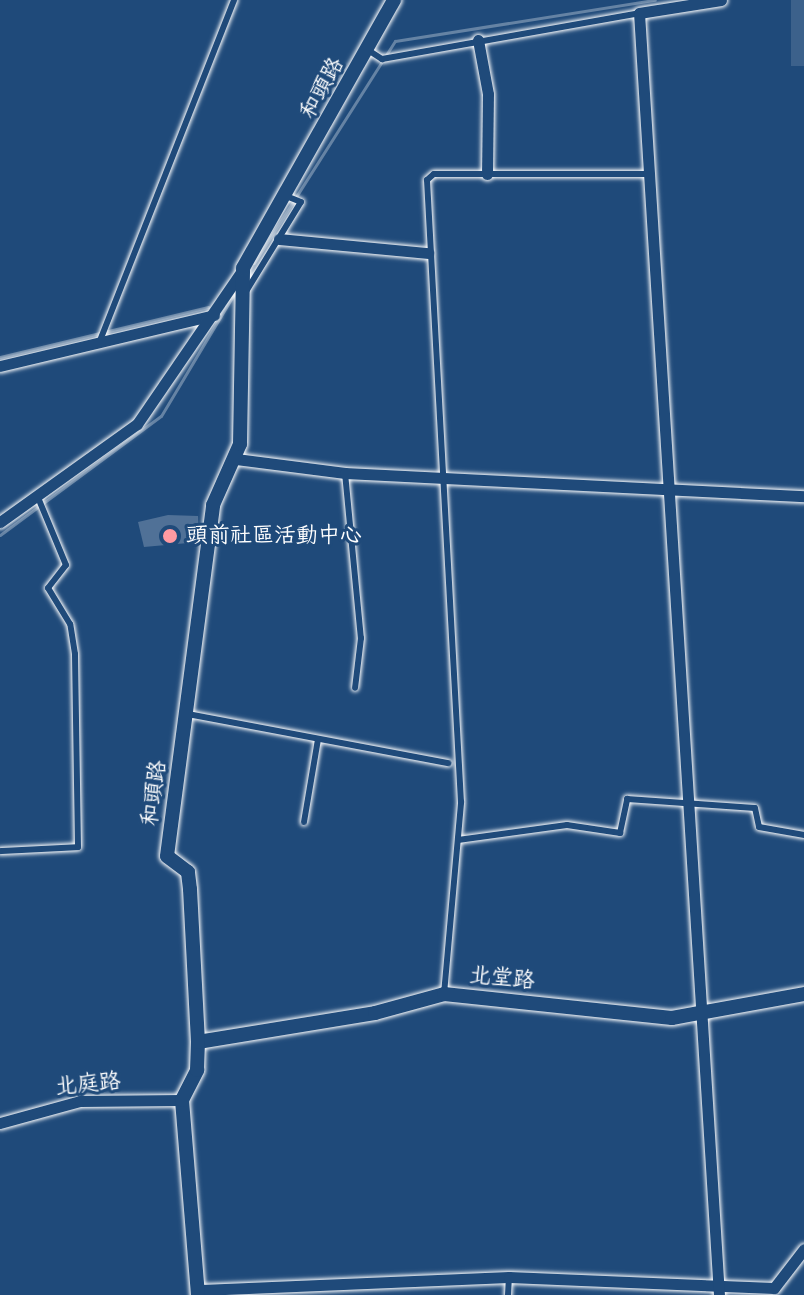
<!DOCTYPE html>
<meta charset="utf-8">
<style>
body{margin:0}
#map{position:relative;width:804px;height:1295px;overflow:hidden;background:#1f4a7a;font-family:"Balsamiq Sans","LXGW WenKai TC",sans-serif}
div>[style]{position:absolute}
.green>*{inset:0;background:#3c618b;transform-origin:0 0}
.stream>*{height:3px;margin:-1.5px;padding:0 1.5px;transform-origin:1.5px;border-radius:1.5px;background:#6583a4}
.building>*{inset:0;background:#507197}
.roads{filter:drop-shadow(0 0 2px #fff) drop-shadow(0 0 2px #fff)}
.service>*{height:6px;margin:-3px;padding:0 3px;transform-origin:3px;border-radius:3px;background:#1f4a7a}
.minor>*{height:11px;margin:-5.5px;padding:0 5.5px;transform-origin:5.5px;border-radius:5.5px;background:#1f4a7a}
.tertiary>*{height:14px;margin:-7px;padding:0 7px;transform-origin:7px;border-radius:7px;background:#1f4a7a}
.dots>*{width:22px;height:22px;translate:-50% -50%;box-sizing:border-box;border:4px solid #1f4a7a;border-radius:50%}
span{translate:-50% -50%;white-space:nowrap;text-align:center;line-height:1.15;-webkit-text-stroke:6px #1f4a7a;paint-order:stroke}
.street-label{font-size:22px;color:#fff}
.poi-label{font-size:22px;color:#fff}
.left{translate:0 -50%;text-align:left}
</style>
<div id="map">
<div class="green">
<div style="left:791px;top:0;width:13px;height:66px"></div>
</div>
<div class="stream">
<div style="left:254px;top:263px;width:263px;rotate:-57.6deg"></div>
<div style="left:395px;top:41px;width:263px;rotate:-9deg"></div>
<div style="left:0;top:357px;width:214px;rotate:-13.5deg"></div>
<div style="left:0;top:535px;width:200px;rotate:-36.5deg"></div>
<div style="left:161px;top:416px;width:148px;rotate:-59.1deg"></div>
</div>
<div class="building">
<div style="clip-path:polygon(168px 515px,198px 516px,199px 542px,144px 547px,138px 522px)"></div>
</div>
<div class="roads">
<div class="service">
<div style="left:368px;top:50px;width:17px;rotate:33deg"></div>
<div style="left:382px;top:59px;width:261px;rotate:-10.1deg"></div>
<div style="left:247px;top:290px;width:103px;rotate:-58.5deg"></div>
<div style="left:301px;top:202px;width:16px;rotate:-158deg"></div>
<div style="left:99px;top:343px;width:369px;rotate:-68.5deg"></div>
<div style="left:345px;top:473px;width:166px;rotate:84.5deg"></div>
<div style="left:361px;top:638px;width:50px;rotate:96.8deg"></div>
<div style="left:188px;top:714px;width:265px;rotate:10.7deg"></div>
<div style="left:304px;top:822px;width:84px;rotate:-80.4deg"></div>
<div style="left:458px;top:840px;width:110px;rotate:-7.8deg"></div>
<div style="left:567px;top:825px;width:54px;rotate:8.6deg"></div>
<div style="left:620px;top:833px;width:35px;rotate:-78deg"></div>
<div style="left:627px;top:799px;width:128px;rotate:4deg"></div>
<div style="left:755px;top:808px;width:19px;rotate:78deg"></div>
<div style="left:759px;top:827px;width:46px;rotate:10.1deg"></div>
<div style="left:0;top:851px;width:78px;rotate:-2.9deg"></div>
<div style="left:78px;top:847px;width:193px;rotate:-90.9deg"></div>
<div style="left:75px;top:654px;width:30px;rotate:-99deg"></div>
<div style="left:70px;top:624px;width:42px;rotate:-121.4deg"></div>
<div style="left:48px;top:588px;width:29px;rotate:-52deg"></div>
<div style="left:66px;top:565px;width:76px;rotate:-112.5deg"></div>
<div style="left:444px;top:994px;width:193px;rotate:-84.9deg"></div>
<div style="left:461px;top:802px;width:623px;rotate:-93.13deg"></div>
<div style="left:427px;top:180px;width:9px;rotate:-41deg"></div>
<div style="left:434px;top:174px;width:214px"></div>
<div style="left:508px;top:1295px;width:18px;rotate:-87deg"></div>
</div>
<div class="minor">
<div style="left:478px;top:40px;width:55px;rotate:79.5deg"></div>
<div style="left:488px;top:94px;width:80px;rotate:90.7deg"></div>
<div style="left:279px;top:239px;width:150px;rotate:5.4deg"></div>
<div style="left:0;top:366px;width:220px;rotate:-13.4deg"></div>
<div style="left:236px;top:459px;width:110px;rotate:7.3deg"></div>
<div style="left:345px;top:473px;width:460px;rotate:2.9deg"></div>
<div style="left:0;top:522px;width:168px;rotate:-35.6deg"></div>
<div style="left:137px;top:424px;width:188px;rotate:-55.6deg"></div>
<div style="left:0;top:1123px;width:83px;rotate:-15.4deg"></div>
<div style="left:80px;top:1101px;width:102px;rotate:-0.6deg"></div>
<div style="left:201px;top:1290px;width:308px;rotate:-2.4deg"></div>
<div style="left:509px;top:1277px;width:265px;rotate:2.4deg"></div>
<div style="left:774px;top:1288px;width:49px;rotate:-52.4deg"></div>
<div style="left:719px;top:1295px;width:1284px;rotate:-93.57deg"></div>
<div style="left:639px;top:13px;width:83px;rotate:-9deg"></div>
</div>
<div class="tertiary">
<div style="left:198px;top:1042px;width:179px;rotate:-9.3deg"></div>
<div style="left:375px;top:1013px;width:72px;rotate:-15.4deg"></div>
<div style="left:444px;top:994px;width:229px;rotate:6deg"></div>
<div style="left:672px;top:1018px;width:134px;rotate:-10.3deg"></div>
<div style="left:198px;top:1295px;width:196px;rotate:-94.7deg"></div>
<div style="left:182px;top:1100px;width:34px;rotate:-63deg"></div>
<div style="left:197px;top:1070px;width:28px;rotate:-88deg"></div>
<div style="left:198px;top:1042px;width:153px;rotate:-93deg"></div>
<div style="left:190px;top:889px;width:17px;rotate:-97deg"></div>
<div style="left:188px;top:872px;width:26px;rotate:-143deg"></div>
<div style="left:167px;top:856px;width:354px;rotate:-82.5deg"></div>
<div style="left:213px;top:505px;width:67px;rotate:-66.1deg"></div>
<div style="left:240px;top:444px;width:176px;rotate:-89deg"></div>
<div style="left:243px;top:268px;width:308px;rotate:-60.6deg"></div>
</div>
</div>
<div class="dots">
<div style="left:170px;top:536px;background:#ff9aa2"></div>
</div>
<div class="street-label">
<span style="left:322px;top:88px;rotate:-61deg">和頭路</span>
<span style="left:154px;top:793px;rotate:-82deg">和頭路</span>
<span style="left:502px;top:978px;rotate:6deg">北堂路</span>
<span style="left:88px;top:1084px;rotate:-5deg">北庭路</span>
</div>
<div class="poi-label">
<span class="left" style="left:186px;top:536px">頭前社區活動中心</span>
</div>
</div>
